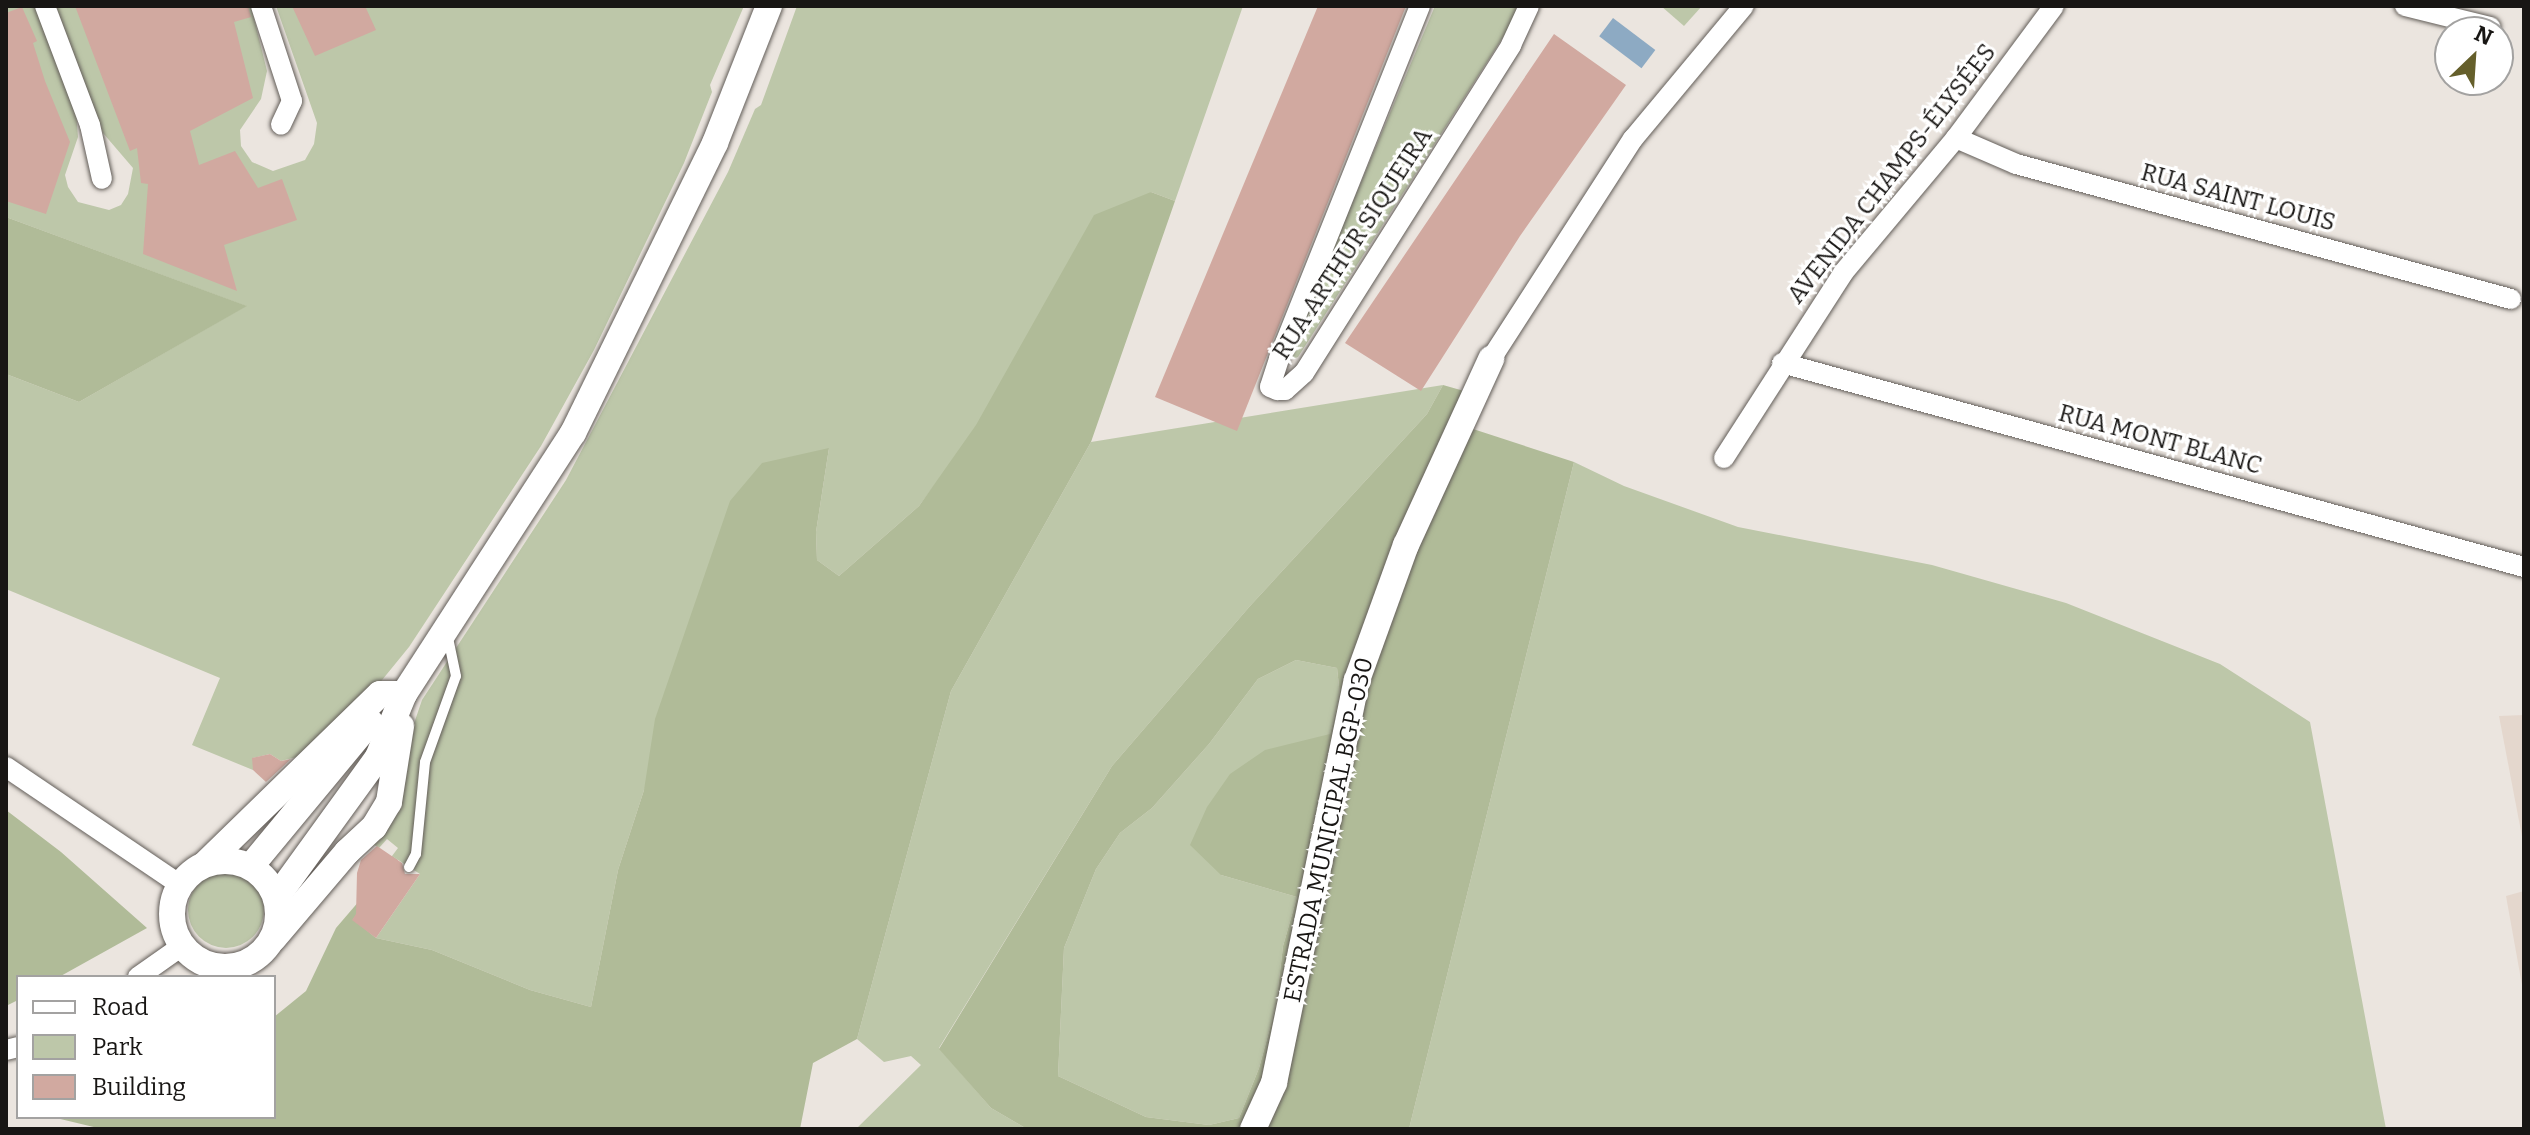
<!DOCTYPE html>
<meta charset="utf-8">
<style>
body{margin:0}
#map{position:relative;width:2530px;height:1135px;overflow:hidden;background:#ebe5df;font-family:Bitter,serif}
div>[style]{position:absolute}
.built>*{inset:0;background:#e4d7cd}
.green>*{inset:0;background:#bdc7a9}
.round{border-radius:50%}
.forest>*{inset:0;background:#b0bb98}
.water>*{inset:0;background:#8daac3;transform-origin:0 0}
.building>*{inset:0;background:#d1a9a0}
.roads{filter:drop-shadow(0 0 2px #625d58) drop-shadow(0 0 2px #625d58)}
.service>*{height:10px;margin:-5px;padding:0 5px;transform-origin:5px;border-radius:5px;background:#fff}
.minor>*{height:20px;margin:-10px;padding:0 10px;transform-origin:10px;border-radius:10px;background:#fff}
.tertiary>*{height:26px;margin:-13px;padding:0 13px;transform-origin:13px;border-radius:13px;background:#fff}
.tertiary>.ring{margin:-13px;padding:0;box-sizing:content-box;background:none;border:26px solid #fff;border-radius:50%}
span{translate:-50% -50%;white-space:nowrap;text-align:center;line-height:1.15;-webkit-text-stroke:6px #fff;paint-order:stroke}
.street-label{font-size:24px;color:#181614}
.frame{position:absolute;inset:0;border:8px solid #181614;pointer-events:none}
.legend{position:absolute;left:16px;top:975px;width:260px;height:144px;box-sizing:border-box;background:#fff;border:2px solid #a3a2a1;margin:0;padding:10px 14px;list-style:none;font-size:24px;color:#181614}
.legend li{display:flex;align-items:center;gap:16px;height:40px}
.legend b{width:40px;border:2px solid #a3a2a1}
.north{position:absolute;left:2434px;top:16px;width:80px;height:80px;box-sizing:border-box;background:#fff;border:2px solid #a3a2a1;border-radius:50%;rotate:25deg;font-size:22px;font-weight:700;line-height:32px;text-align:center;color:#181614}
.north::after{content:'';display:block;margin:auto;width:28px;height:36px;background:#655f2b;clip-path:polygon(50% 0,100% 100%,50% 72%,0 100%)}
</style>
<div id="map">
<div class="built">
<div style="clip-path:polygon(2524px 715px,2524px 847px,2499px 716px)"></div>
<div style="clip-path:polygon(2524px 891px,2524px 985px,2522px 985px,2506px 896px)"></div>
</div>
<div class="green">
<div style="clip-path:polygon(6px 6px,35px 6px,76px 112px,78px 137px,65px 175px,68px 187px,78px 202px,109px 210px,121px 205px,128px 194px,133px 168px,103px 133px,56px 6px,251px 6px,267px 71px,261px 99px,240px 130px,241px 146px,252px 162px,273px 171px,305px 160px,314px 144px,317px 123px,276px 6px,744px 6px,710px 85px,712px 92px,684px 163px,594px 350px,541px 446px,409px 647px,378px 685px,297px 757px,281px 761px,270px 754px,253px 758px,253px 770px,192px 745px,220px 678px,6px 589px,6px 374px,79px 402px,246px 306px,6px 217px)"></div>
<div style="clip-path:polygon(797px 6px,1243px 6px,1175px 201px,1151px 192px,919px 506px,839px 576px,817px 560px,816px 532px,829px 448px,644px 790px,618px 870px,591px 1007px,530px 990px,432px 950px,376px 938px,420px 874px,392px 856px,398px 848px,387px 839px,379px 848px,373px 844px,422px 700px,566px 480px,728px 172px,755px 109px,761px 105px)"></div>
<div style="clip-path:polygon(1435px 6px,1516px 6px,1516px 17px,1298px 357px,1293px 359px,1290px 351px)"></div>
<div style="clip-path:polygon(1661px 6px,1702px 6px,1684px 26px)"></div>
<div style="clip-path:polygon(1443px 385px,1427px 414px,1250px 606px,1112px 766px,939px 1048px,991px 1108px,1027px 1129px,856px 1129px,921px 1065px,911px 1056px,884px 1062px,857px 1039px,951px 691px,1091px 442px)"></div>
<div style="clip-path:polygon(1574px 462px,1624px 486px,1738px 527px,1932px 565px,2066px 603px,2220px 664px,2310px 722px,2386px 1129px,1409px 1129px)"></div>
<div style="clip-path:polygon(1296px 660px,1337px 668px,1340px 696px,1330px 734px,1221px 875px,1297px 897px,1283px 946px,1276px 1006px,1259px 1068px,1239px 1118px,1209px 1125px,1146px 1117px,1058px 1076px,1064px 948px,1096px 869px,1120px 833px,1152px 808px,1209px 744px,1258px 679px)"></div>
<div class="round" style="left:188px;top:872px;width:76px;height:76px"></div>
</div>
<div class="forest">
<div style="clip-path:polygon(1151px 192px,1175px 201px,1091px 442px,951px 691px,857px 1039px,813px 1063px,800px 1129px,102px 1129px,52px 1117px,274px 1117px,274px 1017px,306px 991px,336px 928px,378px 879px,392px 856px,398px 860px,368px 909px,353px 919px,376px 938px,432px 950px,530px 990px,591px 1007px,618px 870px,644px 790px,655px 719px,730px 501px,762px 463px,829px 448px,816px 532px,817px 560px,839px 576px,919px 506px,976px 425px,1094px 215px)"></div>
<div style="clip-path:polygon(6px 217px,247px 306px,79px 402px,6px 374px)"></div>
<div style="clip-path:polygon(evenodd,1443px 385px,1485px 397px,1470px 428px,1574px 462px,1409px 1129px,1027px 1129px,991px 1108px,939px 1049px,1112px 766px,1250px 606px,1427px 414px,1443px 385px,1296px 660px,1337px 668px,1340px 696px,1330px 734px,1265px 750px,1230px 774px,1207px 807px,1190px 845px,1221px 875px,1297px 897px,1283px 946px,1276px 1006px,1259px 1068px,1239px 1118px,1209px 1125px,1146px 1117px,1058px 1076px,1064px 948px,1096px 869px,1120px 833px,1152px 808px,1209px 744px,1258px 679px,1296px 660px)"></div>
<div style="clip-path:polygon(6px 810px,61px 852px,147px 928px,59px 977px,18px 977px,18px 1000px,6px 1006px)"></div>
</div>
<div class="water">
<div style="left:1613px;top:18px;width:53px;height:23px;rotate:37deg"></div>
</div>
<div class="building">
<div style="clip-path:polygon(75px 6px,248px 6px,251px 17px,234px 22px,253px 98px,190px 131px,199px 165px,235px 151px,258px 188px,282px 179px,297px 220px,224px 245px,237px 291px,143px 254px,148px 184px,141px 183px,137px 148px,130px 151px)"></div>
<div style="clip-path:polygon(292px 6px,365px 6px,376px 30px,315px 56px)"></div>
<div style="clip-path:polygon(1318px 6px,1406px 6px,1237px 431px,1155px 397px)"></div>
<div style="clip-path:polygon(22px 7px,37px 41px,33px 43px,45px 81px,70px 142px,46px 214px,6px 201px,6px 13px)"></div>
<div style="clip-path:polygon(1554px 34px,1626px 85px,1520px 236px,1421px 391px,1345px 343px)"></div>
<div style="clip-path:polygon(270px 754px,281px 761px,291px 759px,266px 782px,253px 770px,252px 758px)"></div>
<div style="clip-path:polygon(377px 846px,402px 863px,405px 874px,420px 874px,376px 938px,352px 920px,356px 914px,357px 873px,361px 860px)"></div>
</div>
<div class="roads">
<div class="service">
<div style="left:409px;top:867px;width:15px;rotate:-62deg"></div>
<div style="left:416px;top:854px;width:92px;rotate:-84.4deg"></div>
<div style="left:425px;top:762px;width:91px;rotate:-70.2deg"></div>
<div style="left:456px;top:676px;width:44px;rotate:-101.8deg"></div>
</div>
<div class="minor">
<div style="left:45px;top:6px;width:127px;rotate:69.3deg"></div>
<div style="left:90px;top:125px;width:55px;rotate:77.5deg"></div>
<div style="left:261px;top:6px;width:100px;rotate:71.9deg"></div>
<div style="left:292px;top:101px;width:26px;rotate:115deg"></div>
<div style="left:1420px;top:6px;width:380px;rotate:111.8deg"></div>
<div style="left:1279px;top:359px;width:29px;rotate:108deg"></div>
<div style="left:1270px;top:387px;width:8px;rotate:23deg"></div>
<div style="left:1277px;top:390px;width:8px"></div>
<div style="left:1285px;top:390px;width:25px;rotate:-42deg"></div>
<div style="left:1304px;top:373px;width:388px;rotate:-57.7deg"></div>
<div style="left:1511px;top:45px;width:43px;rotate:-65.2deg"></div>
<div style="left:2405px;top:6px;width:88px;rotate:13.9deg"></div>
<div style="left:1956px;top:138px;width:65px;rotate:23.4deg"></div>
<div style="left:2016px;top:164px;width:513px;rotate:15.26deg"></div>
<div style="left:1491px;top:359px;width:262px;rotate:-57.2deg"></div>
<div style="left:1633px;top:139px;width:173px;rotate:-50.2deg"></div>
<div style="left:1782px;top:363px;width:770px;rotate:15.37deg"></div>
<div style="left:1724px;top:458px;width:220px;rotate:-57.2deg"></div>
<div style="left:1843px;top:273px;width:176px;rotate:-50.1deg"></div>
<div style="left:1956px;top:138px;width:164px;rotate:-53.4deg"></div>
<div style="left:6px;top:767px;width:210px;rotate:34.1deg"></div>
<div style="left:138px;top:977px;width:54px;rotate:-35.2deg"></div>
<div style="left:6px;top:1050px;width:12px;rotate:-14deg"></div>
</div>
<div class="tertiary">
<div class="ring" style="left:172px;top:861px;width:80px;height:80px"></div>
<div style="left:205px;top:864px;width:244px;rotate:-44.2deg"></div>
<div style="left:380px;top:694px;width:24px"></div>
<div style="left:251px;top:866px;width:187px;rotate:-50.4deg"></div>
<div style="left:276px;top:898px;width:174px;rotate:-54.1deg"></div>
<div style="left:378px;top:757px;width:68px;rotate:-67.6deg"></div>
<div style="left:404px;top:694px;width:311px;rotate:-57.1deg"></div>
<div style="left:573px;top:433px;width:323px;rotate:-63.9deg"></div>
<div style="left:715px;top:143px;width:147px;rotate:-68.5deg"></div>
<div style="left:273px;top:939px;width:114px;rotate:-49.6deg"></div>
<div style="left:347px;top:852px;width:37px;rotate:-43deg"></div>
<div style="left:374px;top:827px;width:29px;rotate:-59deg"></div>
<div style="left:389px;top:802px;width:77px;rotate:-81deg"></div>
<div style="left:1253px;top:1129px;width:51px;rotate:-65.5deg"></div>
<div style="left:1274px;top:1083px;width:411px;rotate:-78.4deg"></div>
<div style="left:1357px;top:680px;width:144px;rotate:-70.1deg"></div>
<div style="left:1406px;top:545px;width:205px;rotate:-65.4deg"></div>
</div>
</div>
<div class="street-label">
<span style="left:1892px;top:174px;rotate:-52deg">AVENIDA CHAMPS-ÉLYSÉES</span>
<span style="left:2238px;top:198px;rotate:15deg">RUA SAINT LOUIS</span>
<span style="left:1353px;top:244px;rotate:-57deg">RUA ARTHUR SIQUEIRA</span>
<span style="left:2160px;top:440px;rotate:15deg">RUA MONT BLANC</span>
<span style="left:1329px;top:830px;rotate:-78deg">ESTRADA MUNICIPAL BGP-030</span>
</div>
<div class="frame"></div>
<ul class="legend">
<li><b style="height:10px;background:#fff"></b>Road</li>
<li><b style="height:22px;background:#bdc7a9"></b>Park</li>
<li><b style="height:22px;background:#d1a9a0"></b>Building</li>
</ul>
<div class="north">N</div>
</div>
